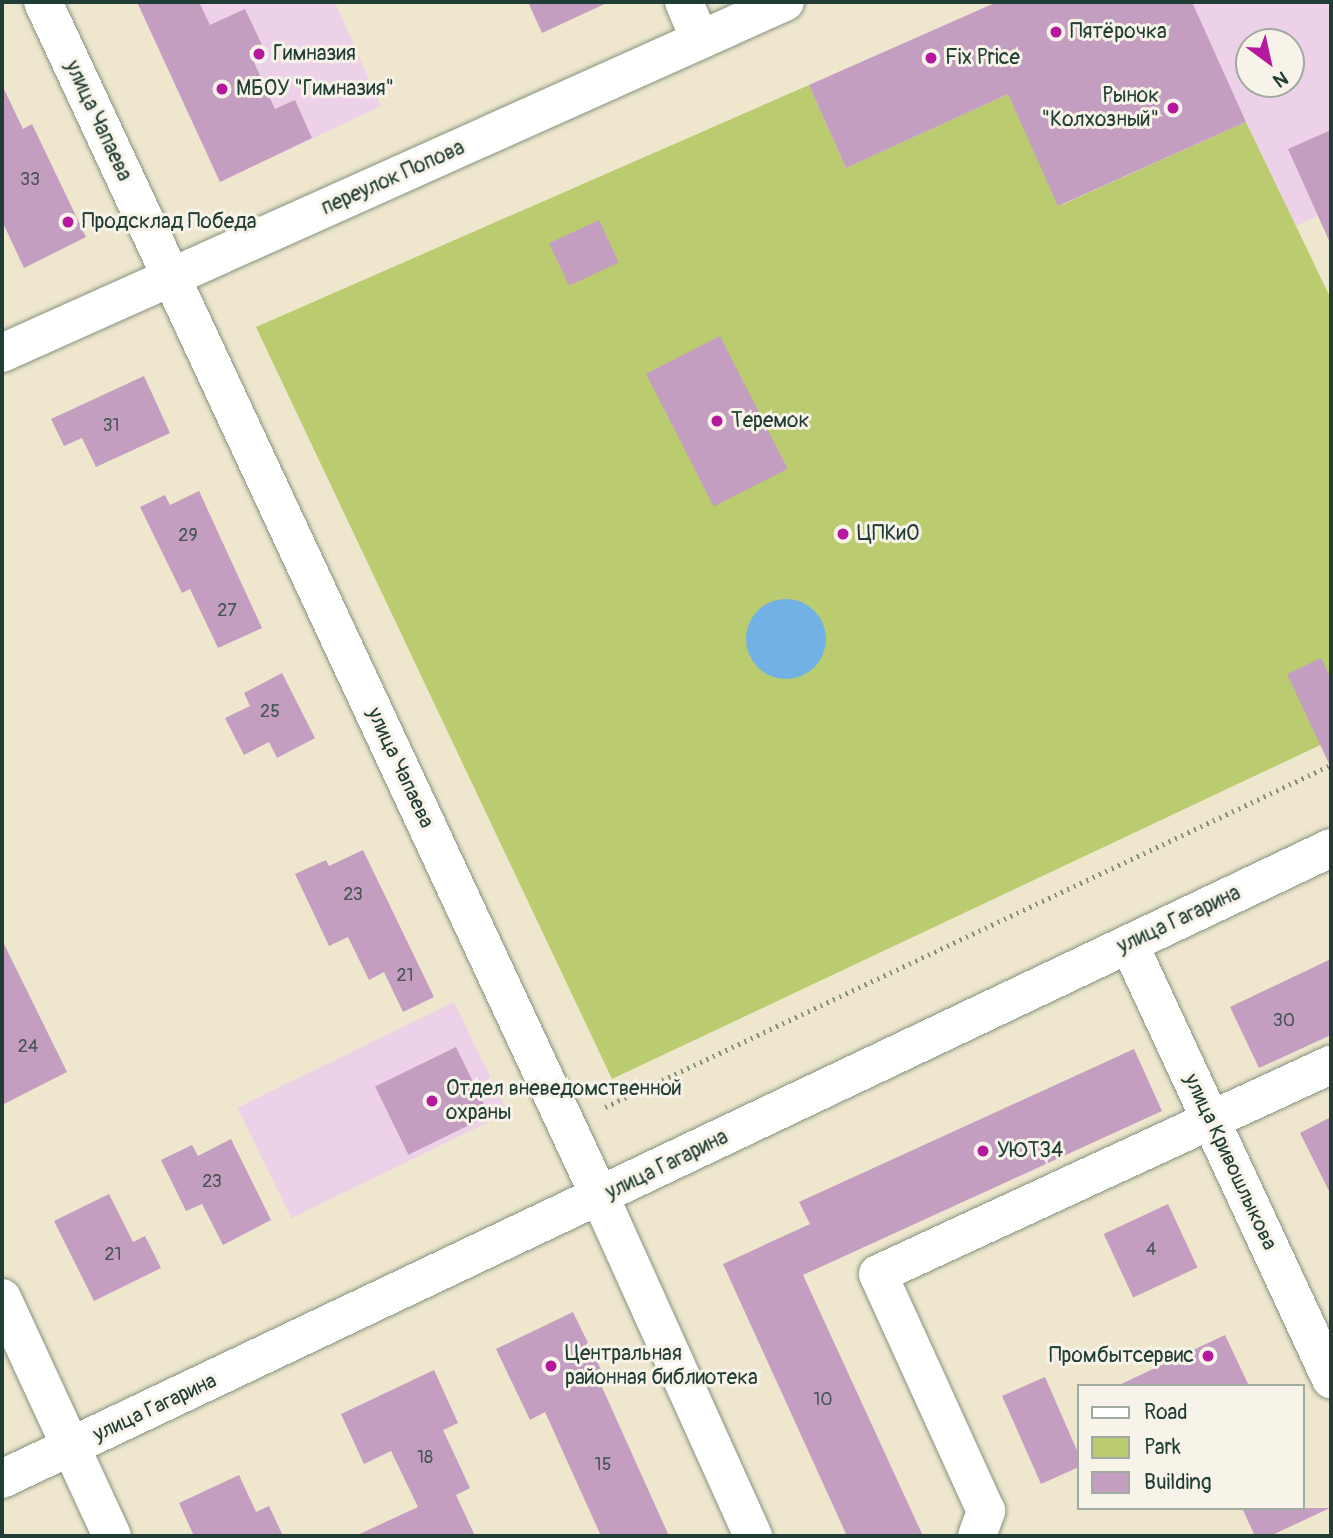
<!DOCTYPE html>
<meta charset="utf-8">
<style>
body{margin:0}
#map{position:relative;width:1333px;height:1538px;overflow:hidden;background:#eee7cd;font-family:Pangolin,sans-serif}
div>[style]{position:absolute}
.built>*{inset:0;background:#edd1e9;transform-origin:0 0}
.green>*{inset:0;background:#bacc6f}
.water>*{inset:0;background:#72b1e5}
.round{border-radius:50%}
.building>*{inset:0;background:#c49ec0;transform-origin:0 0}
.path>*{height:4.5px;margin-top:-2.25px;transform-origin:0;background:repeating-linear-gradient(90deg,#869280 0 2px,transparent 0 7px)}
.roads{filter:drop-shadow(0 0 2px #869280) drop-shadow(0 0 2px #869280)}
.minor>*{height:38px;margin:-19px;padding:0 19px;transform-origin:19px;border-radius:19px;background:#fff}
.major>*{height:38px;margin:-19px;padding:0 19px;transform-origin:19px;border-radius:19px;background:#fff}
.dots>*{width:19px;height:19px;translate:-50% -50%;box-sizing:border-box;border:4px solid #f7f3e8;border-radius:50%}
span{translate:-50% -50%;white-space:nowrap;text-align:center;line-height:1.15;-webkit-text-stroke:6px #f7f3e8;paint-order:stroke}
.number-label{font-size:18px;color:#485557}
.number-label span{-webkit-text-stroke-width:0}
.poi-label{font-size:21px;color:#1f3d34}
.left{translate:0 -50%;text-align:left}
.right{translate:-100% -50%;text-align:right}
.street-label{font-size:21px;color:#1f3d34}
.frame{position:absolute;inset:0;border:4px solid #1f3d34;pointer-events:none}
.legend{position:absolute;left:1077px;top:1384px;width:228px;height:126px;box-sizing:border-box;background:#f7f3e8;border:2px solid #a1aaa0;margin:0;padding:9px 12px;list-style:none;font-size:21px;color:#1f3d34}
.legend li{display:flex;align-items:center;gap:14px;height:35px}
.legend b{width:35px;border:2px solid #a1aaa0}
.north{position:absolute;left:1235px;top:28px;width:70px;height:70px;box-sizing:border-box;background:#f7f3e8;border:2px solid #a1aaa0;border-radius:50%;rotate:147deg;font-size:19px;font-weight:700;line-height:28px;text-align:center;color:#1f3d34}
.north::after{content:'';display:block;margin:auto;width:24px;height:32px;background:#b5179e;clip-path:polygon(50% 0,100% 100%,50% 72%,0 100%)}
</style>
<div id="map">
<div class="built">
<div style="clip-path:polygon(137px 2px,335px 2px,381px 106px,220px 182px)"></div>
<div style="clip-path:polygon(evenodd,997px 2px,1331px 2px,1331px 210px,1296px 226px,1246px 122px,1058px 206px,846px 168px,809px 85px,997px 2px,1249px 42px,1291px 42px,1291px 84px,1249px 84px,1249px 42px)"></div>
<div style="left:454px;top:1002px;width:123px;height:241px;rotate:64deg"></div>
</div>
<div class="green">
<div style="clip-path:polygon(809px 85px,846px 168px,1008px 94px,1059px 206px,1246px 122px,1331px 299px,1331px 740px,612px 1079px,256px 327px)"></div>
</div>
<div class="water">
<div class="round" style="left:746px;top:599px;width:80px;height:80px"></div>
</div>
<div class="building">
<div style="clip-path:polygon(137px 2px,199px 2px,210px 25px,245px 9px,262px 45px,249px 51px,275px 109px,295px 100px,312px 138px,220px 182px)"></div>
<div style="clip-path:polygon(528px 2px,609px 2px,542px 33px)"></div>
<div style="clip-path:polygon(997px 2px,1192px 2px,1246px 122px,1058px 206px,1008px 94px,846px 168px,809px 85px)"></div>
<div style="clip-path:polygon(2px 85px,23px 129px,32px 124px,86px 237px,24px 268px,2px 221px)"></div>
<div style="clip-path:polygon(1331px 130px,1331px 245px,1288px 149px)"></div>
<div style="left:599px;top:220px;width:47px;height:55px;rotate:65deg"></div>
<div style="left:720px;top:336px;width:149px;height:83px;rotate:63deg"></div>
<div style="clip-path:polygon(144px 376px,170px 433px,96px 467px,82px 438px,64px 446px,51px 419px)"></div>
<div style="clip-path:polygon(199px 491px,262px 628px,218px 648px,190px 589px,182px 593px,140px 507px,165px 495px,170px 505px)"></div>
<div style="clip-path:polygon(1321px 658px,1331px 679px,1331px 768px,1287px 674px)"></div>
<div style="clip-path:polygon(282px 673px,315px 738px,277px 758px,269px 742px,244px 755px,225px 718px,250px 706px,244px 693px)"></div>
<div style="clip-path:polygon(363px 850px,434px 997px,403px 1012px,384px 972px,369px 980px,348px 937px,329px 946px,295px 874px,326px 860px,329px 866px)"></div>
<div style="clip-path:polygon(2px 940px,67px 1072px,2px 1105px)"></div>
<div style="clip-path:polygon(1331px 959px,1331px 1035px,1259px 1068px,1230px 1007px)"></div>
<div style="left:456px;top:1047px;width:76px;height:90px;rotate:64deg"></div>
<div style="clip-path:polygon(1134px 1049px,1162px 1111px,803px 1275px,923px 1536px,847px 1536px,723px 1264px,810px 1224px,799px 1202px)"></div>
<div style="clip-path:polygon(1331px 1117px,1331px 1195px,1300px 1133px)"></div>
<div style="clip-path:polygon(231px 1139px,271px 1220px,223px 1245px,202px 1204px,186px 1211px,161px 1160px,192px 1145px,198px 1156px)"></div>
<div style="clip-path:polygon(109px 1194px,133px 1242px,145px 1236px,161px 1268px,94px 1301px,54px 1221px)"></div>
<div style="left:1168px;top:1204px;width:70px;height:71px;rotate:65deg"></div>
<div style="clip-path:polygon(573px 1312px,607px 1382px,601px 1385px,669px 1536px,601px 1536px,545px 1412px,530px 1420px,496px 1349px)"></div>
<div style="clip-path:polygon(1225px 1335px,1249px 1386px,1117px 1386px)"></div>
<div style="clip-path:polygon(434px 1370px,458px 1423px,443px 1430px,470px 1488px,456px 1495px,475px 1536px,355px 1536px,418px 1507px,391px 1451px,364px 1464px,341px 1414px)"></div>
<div style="clip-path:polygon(1045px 1377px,1079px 1455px,1079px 1467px,1041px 1484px,1002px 1396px)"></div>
<div style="clip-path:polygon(239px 1475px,256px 1512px,269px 1506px,283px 1536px,194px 1536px,179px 1503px)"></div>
<div style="clip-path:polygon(1242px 1508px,1330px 1508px,1270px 1536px,1255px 1536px)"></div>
</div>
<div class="path">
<div style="left:605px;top:1107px;width:803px;rotate:-25.22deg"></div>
</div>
<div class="roads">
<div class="minor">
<div style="left:43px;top:2px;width:1318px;rotate:65.01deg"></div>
<div style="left:600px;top:1197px;width:372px;rotate:65.7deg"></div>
<div style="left:684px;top:2px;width:41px;rotate:67.2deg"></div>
<div style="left:1129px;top:944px;width:480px;rotate:65.1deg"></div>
<div style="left:2px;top:1298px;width:262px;rotate:65.2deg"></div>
<div style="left:2px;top:1479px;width:1471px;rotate:-25.4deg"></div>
<div style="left:977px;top:1536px;width:27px;rotate:-70deg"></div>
<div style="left:986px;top:1511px;width:260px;rotate:-114.5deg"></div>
<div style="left:878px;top:1274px;width:499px;rotate:-24.8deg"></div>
</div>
<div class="major">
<div style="left:2px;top:353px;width:858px;rotate:-24.15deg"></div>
</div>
</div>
<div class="dots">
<div style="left:1056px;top:32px;background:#b5179e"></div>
<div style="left:259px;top:54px;background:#b5179e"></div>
<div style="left:931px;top:58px;background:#b5179e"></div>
<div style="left:222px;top:89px;background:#b5179e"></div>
<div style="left:1173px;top:108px;background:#b5179e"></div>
<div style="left:68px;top:222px;background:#b5179e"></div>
<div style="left:717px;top:421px;background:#b5179e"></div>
<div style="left:843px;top:534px;background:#b5179e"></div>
<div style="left:432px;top:1101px;background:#b5179e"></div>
<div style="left:983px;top:1151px;background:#b5179e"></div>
<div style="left:1208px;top:1356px;background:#b5179e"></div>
<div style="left:551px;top:1366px;background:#b5179e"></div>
</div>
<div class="number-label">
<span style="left:30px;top:180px">33</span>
<span style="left:111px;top:426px">31</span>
<span style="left:188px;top:536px">29</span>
<span style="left:227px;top:611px">27</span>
<span style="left:270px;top:712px">25</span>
<span style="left:353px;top:895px">23</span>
<span style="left:405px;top:976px">21</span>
<span style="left:1284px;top:1021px">30</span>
<span style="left:28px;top:1047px">24</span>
<span style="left:212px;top:1182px">23</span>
<span style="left:1151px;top:1250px">4</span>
<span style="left:113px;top:1255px">21</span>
<span style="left:823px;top:1400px">10</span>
<span style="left:425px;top:1458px">18</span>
<span style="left:603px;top:1465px">15</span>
</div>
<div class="poi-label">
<span class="left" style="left:1070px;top:32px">Пятёрочка</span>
<span class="left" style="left:273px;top:54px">Гимназия</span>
<span class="left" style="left:945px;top:58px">Fix Price</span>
<span class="left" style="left:236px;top:89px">МБОУ "Гимназия"</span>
<span class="right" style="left:1159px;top:108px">Рынок<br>"Колхозный"</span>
<span class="left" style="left:82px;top:222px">Продсклад Победа</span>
<span class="left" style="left:731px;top:421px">Теремок</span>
<span class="left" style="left:857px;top:534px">ЦПКиО</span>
<span class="left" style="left:446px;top:1101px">Отдел вневедомственной<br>охраны</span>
<span class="left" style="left:997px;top:1151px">УЮТ34</span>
<span class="left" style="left:565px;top:1366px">Центральная<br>районная библиотека</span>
<span class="right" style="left:1194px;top:1356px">Промбытсервис</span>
</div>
<div class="street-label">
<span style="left:98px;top:121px;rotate:65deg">улица Чапаева</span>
<span style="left:393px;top:178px;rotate:-24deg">переулок Попова</span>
<span style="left:400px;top:768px;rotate:65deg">улица Чапаева</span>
<span style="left:1179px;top:920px;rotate:-25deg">улица Гагарина</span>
<span style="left:1230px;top:1162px;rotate:65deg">улица Кривошлыкова</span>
<span style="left:667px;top:1165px;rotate:-26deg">улица Гагарина</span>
<span style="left:155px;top:1408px;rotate:-25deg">улица Гагарина</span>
</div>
<div class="frame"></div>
<ul class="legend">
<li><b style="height:9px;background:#fff"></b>Road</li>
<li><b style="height:19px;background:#bacc6f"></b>Park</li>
<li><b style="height:19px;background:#c49ec0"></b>Building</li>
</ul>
<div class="north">N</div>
</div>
